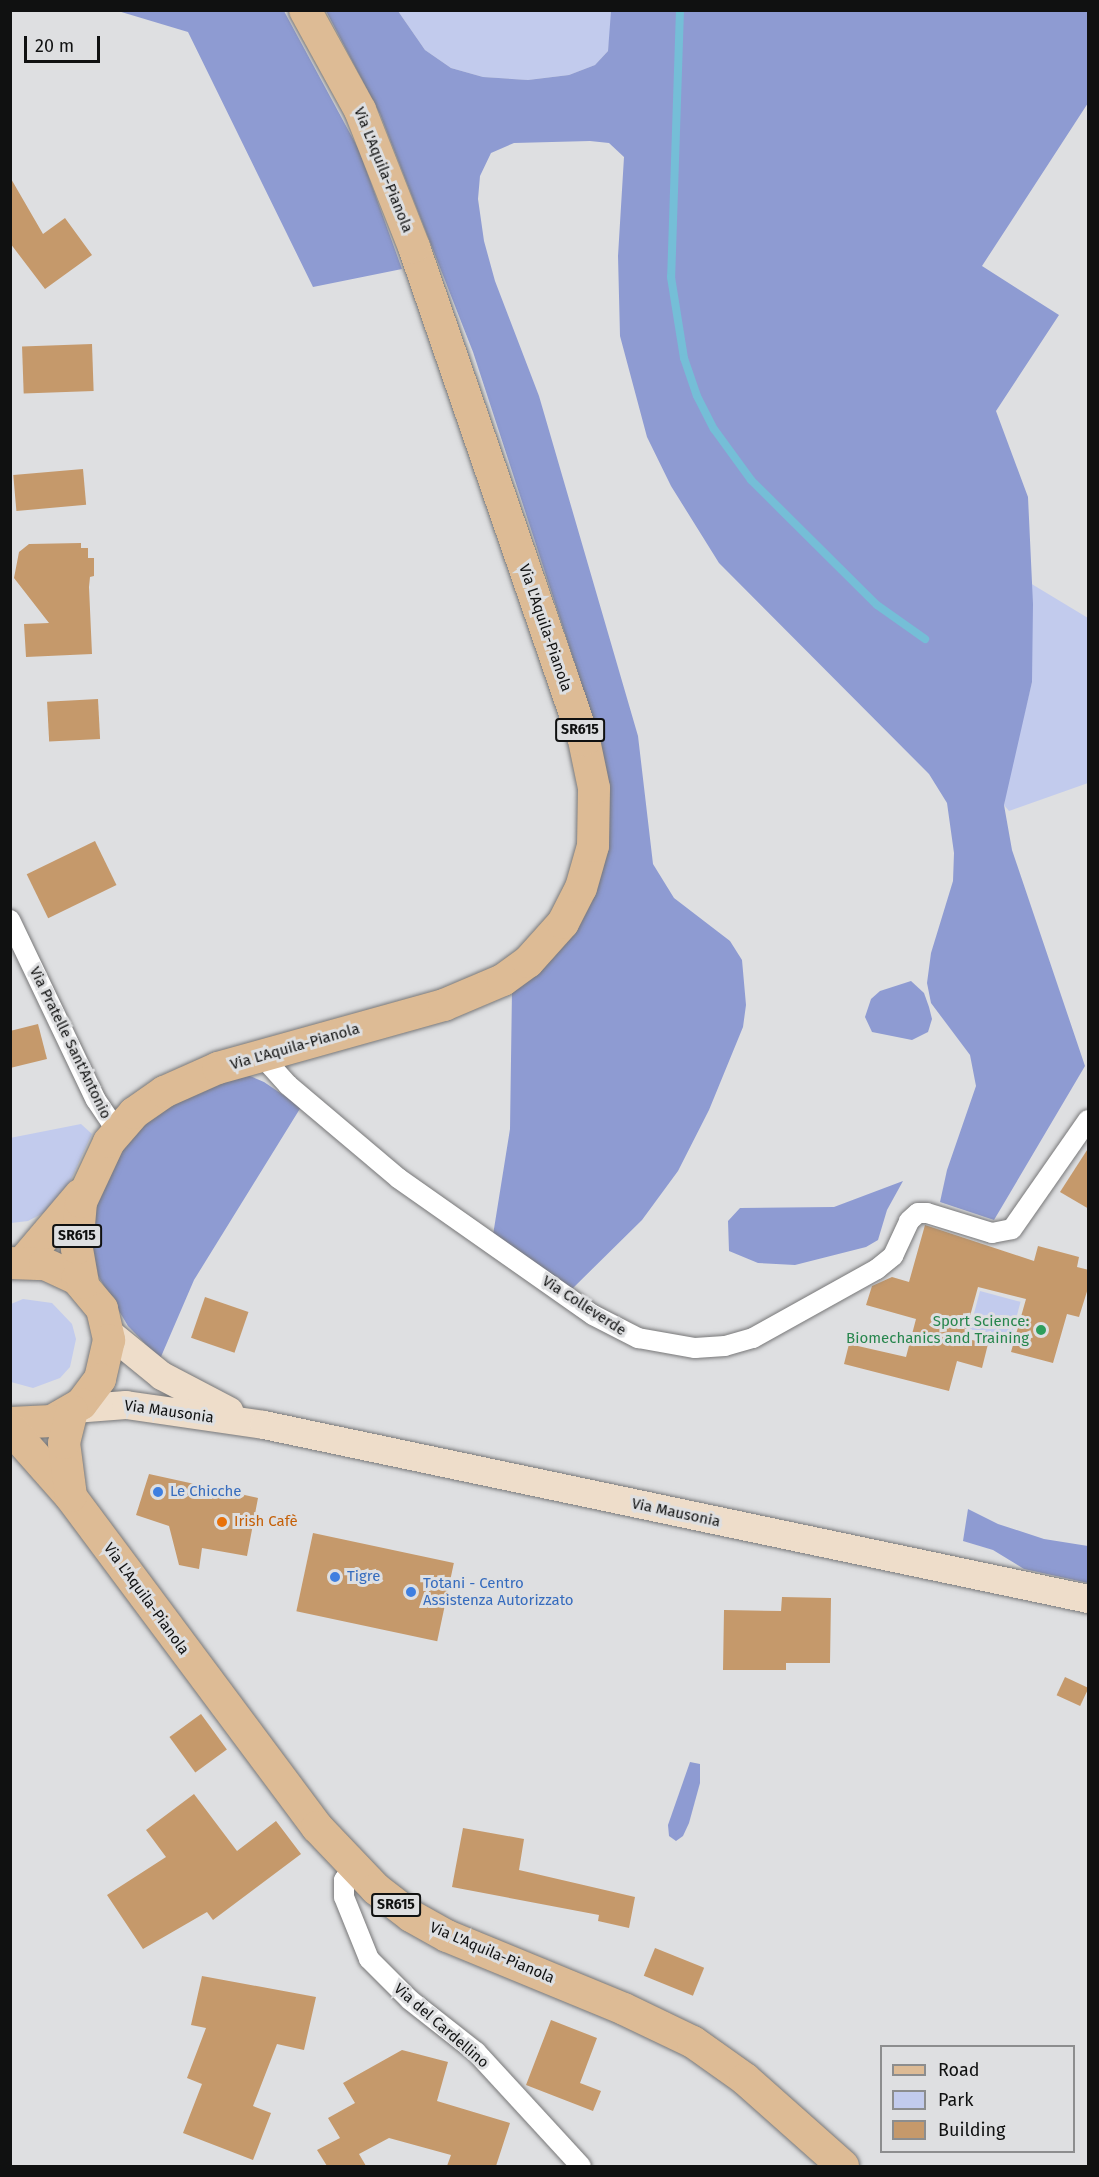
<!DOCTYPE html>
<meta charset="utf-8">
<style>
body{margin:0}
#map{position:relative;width:1099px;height:2177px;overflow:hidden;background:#dedfe1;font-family:"Fira Sans",sans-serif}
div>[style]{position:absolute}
.green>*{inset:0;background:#c2cbed;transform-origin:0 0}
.forest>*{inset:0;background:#8e9bd2}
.stream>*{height:8px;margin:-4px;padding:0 4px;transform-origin:4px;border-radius:4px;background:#75bed7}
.building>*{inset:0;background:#c5996b;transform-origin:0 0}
.roads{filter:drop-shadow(0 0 2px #777778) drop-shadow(0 0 2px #777778)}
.minor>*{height:20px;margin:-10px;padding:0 10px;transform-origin:10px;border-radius:10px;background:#fff}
.secondary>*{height:28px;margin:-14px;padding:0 14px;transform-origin:14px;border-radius:14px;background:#eeddca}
.primary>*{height:32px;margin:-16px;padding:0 16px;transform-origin:16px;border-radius:16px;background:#ddbb95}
.dots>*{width:16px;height:16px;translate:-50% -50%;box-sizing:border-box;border:3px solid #dedfe1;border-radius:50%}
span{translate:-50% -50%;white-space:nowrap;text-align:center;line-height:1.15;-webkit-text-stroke:6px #dedfe1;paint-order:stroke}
.shield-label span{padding:2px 4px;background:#dedfe1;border:2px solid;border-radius:4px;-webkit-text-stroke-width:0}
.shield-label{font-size:14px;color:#101111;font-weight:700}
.street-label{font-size:15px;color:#101111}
.leisure-label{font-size:15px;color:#27864d}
.right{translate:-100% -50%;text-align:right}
.shop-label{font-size:15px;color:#366cbe}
.left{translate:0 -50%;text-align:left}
.food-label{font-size:15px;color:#c56008}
.frame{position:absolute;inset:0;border:12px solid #101111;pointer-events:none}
.legend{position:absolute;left:880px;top:2045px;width:195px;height:108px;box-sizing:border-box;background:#dedfe1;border:2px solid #8c8d8e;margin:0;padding:8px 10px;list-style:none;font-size:18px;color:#101111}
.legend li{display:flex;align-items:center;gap:12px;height:30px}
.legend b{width:30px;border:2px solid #8c8d8e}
.scale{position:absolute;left:24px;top:36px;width:76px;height:27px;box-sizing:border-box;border:3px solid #101111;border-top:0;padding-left:8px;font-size:18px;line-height:21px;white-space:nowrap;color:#101111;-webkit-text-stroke:4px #dedfe1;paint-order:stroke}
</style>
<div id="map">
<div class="green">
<div style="clip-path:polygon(398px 11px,611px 11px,611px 26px,608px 51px,595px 65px,569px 75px,528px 80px,483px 77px,451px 68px,425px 50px)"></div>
<div style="clip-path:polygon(1030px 583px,1088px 618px,1088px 783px,1009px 811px,1004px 805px,1007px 784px,1032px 682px)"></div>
<div style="clip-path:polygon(81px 1124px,92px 1134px,68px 1186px,53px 1208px,28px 1221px,11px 1223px,10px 1138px)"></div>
<div style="left:980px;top:1291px;width:42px;height:46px;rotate:15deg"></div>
<div style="clip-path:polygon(23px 1299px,52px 1303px,72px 1324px,76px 1339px,70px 1367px,60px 1378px,33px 1388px,11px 1382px,11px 1304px)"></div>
</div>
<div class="forest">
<div style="clip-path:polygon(118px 11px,284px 11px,359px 150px,402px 269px,313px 287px,188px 32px)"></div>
<div style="clip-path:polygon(326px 11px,398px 11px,425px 50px,451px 68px,483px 77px,528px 80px,569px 75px,595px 65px,608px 51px,611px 11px,1088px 11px,1088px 103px,982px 266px,1059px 315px,996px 411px,1028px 497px,1033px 604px,1032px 682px,1004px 805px,1012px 850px,1085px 1066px,994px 1220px,940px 1202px,947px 1170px,976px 1086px,970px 1055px,931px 1003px,927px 983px,931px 953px,953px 881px,954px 853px,947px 803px,929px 774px,719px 563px,671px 486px,647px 437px,620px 336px,618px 256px,624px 157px,609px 143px,590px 141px,514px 143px,491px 153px,480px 176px,478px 199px,484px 241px,495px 281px,539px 396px,638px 736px,653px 864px,674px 898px,730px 941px,742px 960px,746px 1005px,743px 1027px,709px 1110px,678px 1171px,642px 1220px,572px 1289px,493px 1235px,510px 1129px,512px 990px,554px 957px,566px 942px,605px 852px,609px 792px,595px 725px,473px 352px,380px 114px)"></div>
<div style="clip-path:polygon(911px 981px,924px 993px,929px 1007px,932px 1019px,928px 1032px,912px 1040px,872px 1032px,865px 1017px,871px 999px,880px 991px)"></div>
<div style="clip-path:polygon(241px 1072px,264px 1082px,301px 1107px,194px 1280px,160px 1359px,128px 1326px,94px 1269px,89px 1225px,114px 1156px,151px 1114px)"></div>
<div style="clip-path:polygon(903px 1181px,887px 1210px,878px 1240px,866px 1247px,795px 1265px,758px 1263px,729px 1251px,728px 1221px,740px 1208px,834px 1207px)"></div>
<div style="clip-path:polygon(968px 1509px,998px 1524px,1044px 1539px,1088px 1546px,1088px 1583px,1024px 1569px,993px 1550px,963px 1541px)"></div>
<div style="clip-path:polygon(690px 1762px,700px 1764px,700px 1783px,689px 1823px,683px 1836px,676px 1841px,669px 1836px,668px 1825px)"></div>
</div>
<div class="stream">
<div style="left:680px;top:10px;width:267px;rotate:91.9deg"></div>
<div style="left:671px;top:277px;width:82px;rotate:80.9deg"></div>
<div style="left:684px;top:358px;width:40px;rotate:71.1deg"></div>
<div style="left:697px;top:396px;width:37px;rotate:63deg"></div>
<div style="left:714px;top:429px;width:63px;rotate:54deg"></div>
<div style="left:751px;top:480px;width:177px;rotate:44.8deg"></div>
<div style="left:877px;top:605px;width:59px;rotate:35.3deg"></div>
</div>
<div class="building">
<div style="clip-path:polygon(10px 177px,43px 234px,65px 218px,92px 255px,45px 289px,10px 243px)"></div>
<div style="left:92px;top:344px;width:47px;height:70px;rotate:88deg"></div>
<div style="left:83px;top:469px;width:36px;height:70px;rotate:85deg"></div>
<div style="clip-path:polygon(81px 543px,81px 548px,88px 548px,88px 558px,94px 558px,94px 576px,90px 577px,89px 587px,92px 654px,26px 657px,24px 624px,49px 623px,14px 578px,19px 552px,29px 544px)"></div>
<div style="left:98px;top:699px;width:40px;height:51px;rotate:87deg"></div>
<div style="left:95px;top:841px;width:49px;height:76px;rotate:64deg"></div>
<div style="clip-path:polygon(38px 1024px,47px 1059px,10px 1068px,10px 1031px)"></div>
<div style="clip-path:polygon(1089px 1147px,1089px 1209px,1060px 1192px)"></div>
<div style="clip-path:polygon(925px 1225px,1034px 1261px,1038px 1246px,1079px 1257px,1077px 1267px,1089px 1270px,1089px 1285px,1079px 1317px,1067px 1314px,1053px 1363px,1011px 1352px,1026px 1299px,978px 1287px,964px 1338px,988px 1344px,982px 1368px,957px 1361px,949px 1391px,844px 1364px,849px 1344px,906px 1357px,916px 1319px,866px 1305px,872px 1286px,892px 1277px,909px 1282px)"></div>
<div style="left:205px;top:1297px;width:46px;height:43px;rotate:19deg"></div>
<div style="clip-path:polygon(149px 1474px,258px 1498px,247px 1556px,202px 1548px,199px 1569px,179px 1565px,169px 1526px,136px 1515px)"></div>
<div style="left:313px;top:1533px;width:144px;height:80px;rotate:12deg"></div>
<div style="clip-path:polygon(782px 1597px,831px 1598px,830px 1663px,786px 1663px,786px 1670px,723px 1670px,724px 1610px,781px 1611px)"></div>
<div style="left:1065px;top:1677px;width:26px;height:20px;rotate:25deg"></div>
<div style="left:201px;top:1714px;width:44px;height:39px;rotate:54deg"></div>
<div style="clip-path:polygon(194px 1794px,237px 1851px,276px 1821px,301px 1854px,213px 1920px,207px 1912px,143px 1949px,107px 1895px,166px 1857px,146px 1830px)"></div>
<div style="clip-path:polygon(463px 1828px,524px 1839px,519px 1870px,635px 1897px,629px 1928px,598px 1921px,599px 1915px,452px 1887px)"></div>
<div style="left:655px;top:1948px;width:53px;height:30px;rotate:22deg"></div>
<div style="clip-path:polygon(202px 1976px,316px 1997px,304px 2050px,277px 2044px,253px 2106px,271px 2113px,253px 2160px,183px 2133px,202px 2084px,187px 2078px,206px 2028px,191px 2025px)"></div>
<div style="clip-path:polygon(551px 2020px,597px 2038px,580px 2083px,601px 2091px,593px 2111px,526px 2085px)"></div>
<div style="clip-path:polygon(402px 2050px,448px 2062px,437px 2101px,510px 2123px,496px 2166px,447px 2166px,451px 2155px,389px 2138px,359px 2154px,366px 2166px,327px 2166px,317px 2150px,340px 2138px,328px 2118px,355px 2103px,343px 2083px)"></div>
</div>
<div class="roads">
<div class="minor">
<div style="left:10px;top:920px;width:199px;rotate:64.5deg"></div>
<div style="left:96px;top:1100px;width:37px;rotate:56deg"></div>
<div style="left:261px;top:1055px;width:40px;rotate:48deg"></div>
<div style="left:288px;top:1085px;width:144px;rotate:40.2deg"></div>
<div style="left:398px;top:1178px;width:238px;rotate:35.1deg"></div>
<div style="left:593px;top:1315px;width:51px;rotate:27.1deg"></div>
<div style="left:638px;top:1338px;width:58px;rotate:10deg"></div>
<div style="left:695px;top:1348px;width:30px;rotate:-4deg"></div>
<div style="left:725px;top:1346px;width:29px;rotate:-16deg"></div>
<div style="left:753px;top:1338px;width:142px;rotate:-29.1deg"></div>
<div style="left:877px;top:1269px;width:21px;rotate:-39deg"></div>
<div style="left:893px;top:1256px;width:38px;rotate:-65deg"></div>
<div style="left:909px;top:1221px;width:12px;rotate:-42deg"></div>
<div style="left:918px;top:1213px;width:9px"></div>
<div style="left:927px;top:1213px;width:68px;rotate:17.1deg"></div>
<div style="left:992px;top:1233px;width:20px;rotate:-11deg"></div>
<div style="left:1012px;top:1229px;width:133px;rotate:-55.1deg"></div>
<div style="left:353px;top:1868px;width:15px;rotate:127deg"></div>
<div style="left:344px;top:1880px;width:17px;rotate:90deg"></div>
<div style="left:344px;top:1897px;width:67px;rotate:68deg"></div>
<div style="left:369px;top:1959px;width:58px;rotate:45deg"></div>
<div style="left:410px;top:2000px;width:84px;rotate:38.2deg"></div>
<div style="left:476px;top:2052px;width:155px;rotate:47.4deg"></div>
</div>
<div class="secondary">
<div style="left:108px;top:1332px;width:70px;rotate:39.2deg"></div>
<div style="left:162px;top:1376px;width:76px;rotate:27.6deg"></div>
<div style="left:74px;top:1409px;width:52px;rotate:-4.4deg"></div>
<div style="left:126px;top:1405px;width:139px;rotate:8.2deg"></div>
<div style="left:264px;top:1425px;width:842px;rotate:11.92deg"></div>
</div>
<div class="primary">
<div style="left:23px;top:1262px;width:88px;rotate:-49.6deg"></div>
<div style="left:10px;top:1263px;width:35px;rotate:2deg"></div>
<div style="left:45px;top:1264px;width:35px;rotate:25deg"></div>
<div style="left:77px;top:1279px;width:39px;rotate:50deg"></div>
<div style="left:102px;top:1309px;width:32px;rotate:77deg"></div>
<div style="left:109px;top:1340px;width:40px;rotate:103deg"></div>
<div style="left:100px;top:1379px;width:31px;rotate:127deg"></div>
<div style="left:81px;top:1404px;width:34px;rotate:150deg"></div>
<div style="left:52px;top:1421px;width:42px;rotate:177.3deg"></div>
<div style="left:83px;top:1283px;width:36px;rotate:-100deg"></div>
<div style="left:77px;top:1248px;width:46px;rotate:-85deg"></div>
<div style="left:81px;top:1202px;width:66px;rotate:-65deg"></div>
<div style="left:109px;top:1142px;width:38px;rotate:-49deg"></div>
<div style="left:134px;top:1113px;width:37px;rotate:-35deg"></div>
<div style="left:164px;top:1092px;width:59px;rotate:-24deg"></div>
<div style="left:218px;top:1068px;width:235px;rotate:-15.6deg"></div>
<div style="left:444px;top:1005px;width:64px;rotate:-23deg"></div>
<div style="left:503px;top:980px;width:31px;rotate:-36deg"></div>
<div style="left:528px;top:962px;width:52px;rotate:-48.1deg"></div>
<div style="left:563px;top:923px;width:39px;rotate:-63deg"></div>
<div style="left:581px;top:888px;width:44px;rotate:-74.1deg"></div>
<div style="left:593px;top:846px;width:58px;rotate:-89deg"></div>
<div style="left:594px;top:788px;width:49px;rotate:-101.8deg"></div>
<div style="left:584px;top:740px;width:521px;rotate:-109.03deg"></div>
<div style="left:414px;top:247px;width:147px;rotate:-111.5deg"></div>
<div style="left:360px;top:110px;width:114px;rotate:-118.8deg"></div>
<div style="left:10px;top:1428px;width:92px;rotate:48.5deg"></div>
<div style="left:71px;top:1497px;width:412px;rotate:53.3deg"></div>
<div style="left:317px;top:1827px;width:86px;rotate:46.4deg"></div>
<div style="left:376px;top:1889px;width:44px;rotate:37.6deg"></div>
<div style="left:411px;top:1916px;width:41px;rotate:29.1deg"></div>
<div style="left:447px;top:1936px;width:191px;rotate:22.4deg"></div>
<div style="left:624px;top:2009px;width:76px;rotate:25.6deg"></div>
<div style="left:693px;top:2042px;width:64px;rotate:35.4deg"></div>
<div style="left:745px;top:2079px;width:131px;rotate:41.6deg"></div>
<div style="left:71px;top:1496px;width:53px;rotate:-97.5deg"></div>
<div style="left:64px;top:1443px;width:33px;rotate:-76deg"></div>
</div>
</div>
<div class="dots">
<div style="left:1041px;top:1330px;background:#2e9e5b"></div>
<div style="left:158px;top:1492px;background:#3f7fe0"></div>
<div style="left:222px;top:1522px;background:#e8710a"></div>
<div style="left:335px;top:1577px;background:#3f7fe0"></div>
<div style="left:411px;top:1592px;background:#3f7fe0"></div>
</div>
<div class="shield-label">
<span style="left:580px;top:730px">SR615</span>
<span style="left:77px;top:1236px">SR615</span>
<span style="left:396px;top:1905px">SR615</span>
</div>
<div class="street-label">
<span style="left:383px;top:170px;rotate:68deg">Via L'Aquila-Pianola</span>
<span style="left:545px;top:628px;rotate:71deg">Via L'Aquila-Pianola</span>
<span style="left:70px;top:1043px;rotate:64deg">Via Pratelle Sant'Antonio</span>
<span style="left:295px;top:1047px;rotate:-16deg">Via L'Aquila-Pianola</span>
<span style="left:584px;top:1306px;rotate:33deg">Via Colleverde</span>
<span style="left:169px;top:1412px;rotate:8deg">Via Mausonia</span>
<span style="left:676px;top:1513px;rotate:12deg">Via Mausonia</span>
<span style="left:146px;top:1599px;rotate:54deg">Via L'Aquila-Pianola</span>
<span style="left:492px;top:1953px;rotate:23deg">Via L'Aquila-Pianola</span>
<span style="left:441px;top:2026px;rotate:41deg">Via del Cardellino</span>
</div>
<div class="leisure-label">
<span class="right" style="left:1029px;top:1330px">Sport Science:<br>Biomechanics and Training</span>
</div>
<div class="shop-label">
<span class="left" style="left:170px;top:1492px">Le Chicche</span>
<span class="left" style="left:347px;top:1577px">Tigre</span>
<span class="left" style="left:423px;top:1592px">Totani - Centro<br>Assistenza Autorizzato</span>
</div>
<div class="food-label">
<span class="left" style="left:234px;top:1522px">Irish Cafè</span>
</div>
<div class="frame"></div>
<ul class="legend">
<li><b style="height:8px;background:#ddbb95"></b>Road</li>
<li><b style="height:16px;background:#c2cbed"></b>Park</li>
<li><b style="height:16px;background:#c5996b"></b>Building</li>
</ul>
<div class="scale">20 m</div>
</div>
